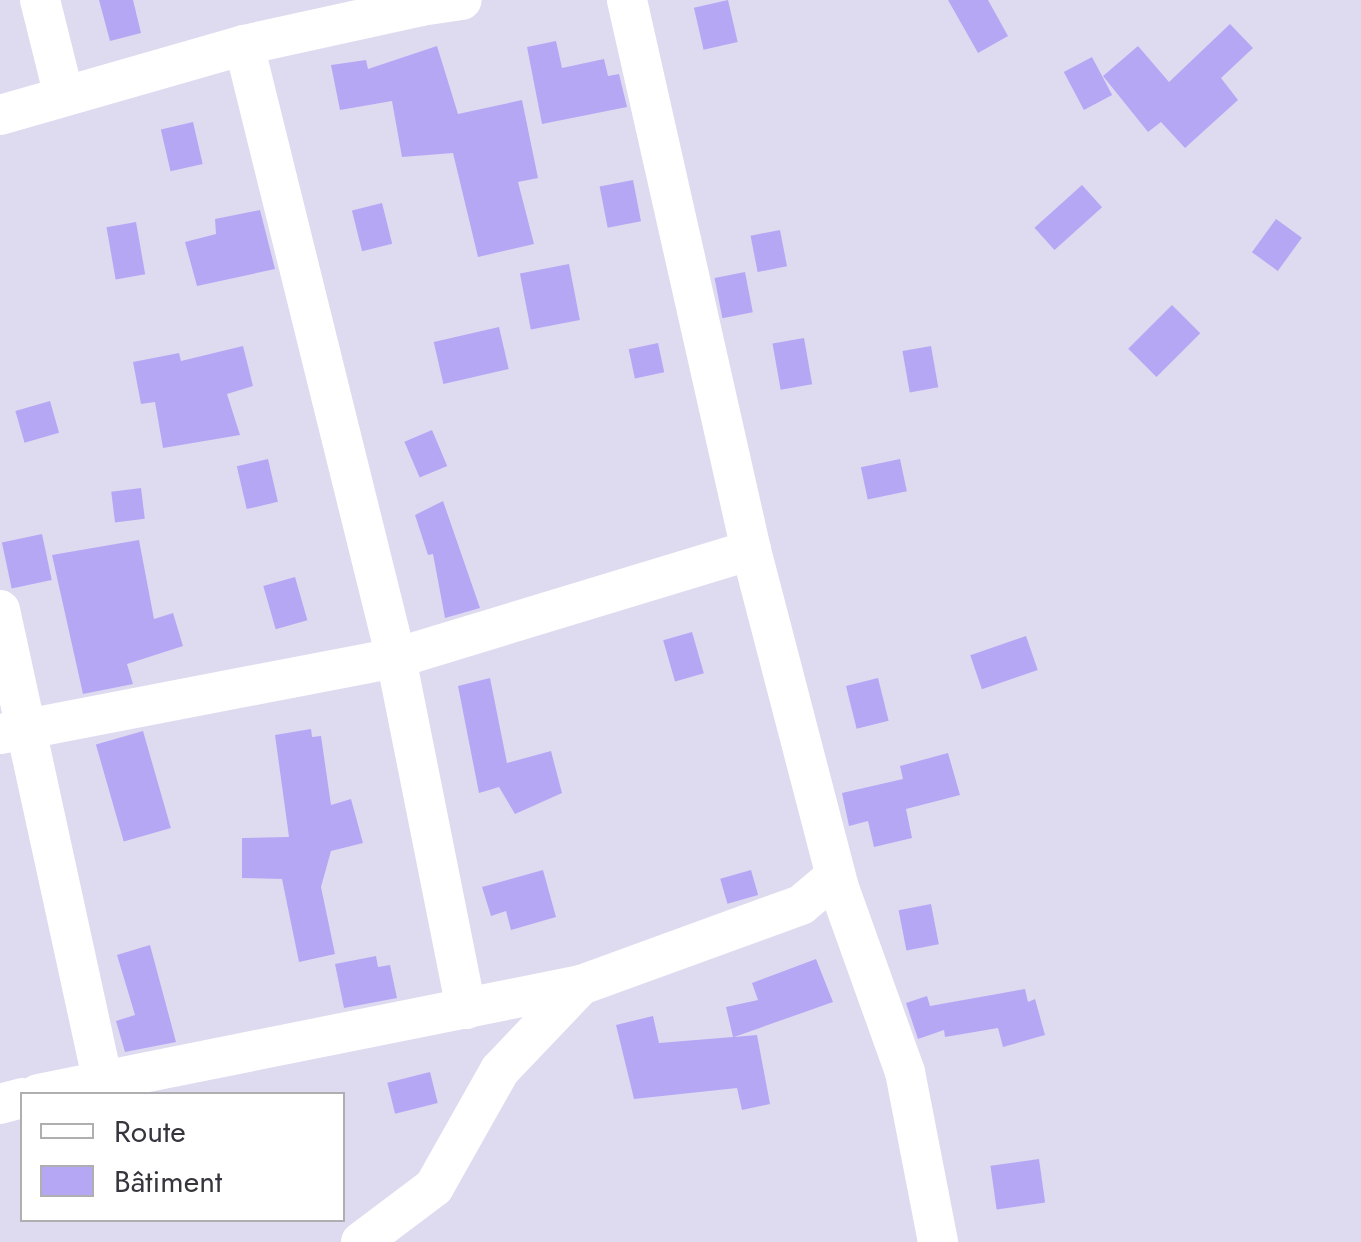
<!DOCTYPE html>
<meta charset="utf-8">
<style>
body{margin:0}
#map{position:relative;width:1361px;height:1242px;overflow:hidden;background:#dedbf0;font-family:Jost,sans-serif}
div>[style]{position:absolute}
.building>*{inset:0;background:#b6a7f5;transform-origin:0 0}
.street>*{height:40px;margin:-20px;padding:0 20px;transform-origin:20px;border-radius:20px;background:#fff}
span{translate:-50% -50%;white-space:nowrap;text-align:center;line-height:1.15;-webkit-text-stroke:8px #fff;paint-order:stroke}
.legend{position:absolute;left:20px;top:1092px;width:325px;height:130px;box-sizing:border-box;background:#fff;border:2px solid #afaeb1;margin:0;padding:12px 18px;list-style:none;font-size:30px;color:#36353d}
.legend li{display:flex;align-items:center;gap:20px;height:50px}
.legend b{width:50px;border:2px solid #afaeb1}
</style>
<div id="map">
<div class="building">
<div style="clip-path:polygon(99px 0,133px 0,141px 33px,110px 41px)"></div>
<div style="left:728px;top:0;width:43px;height:35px;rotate:77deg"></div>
<div style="clip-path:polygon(948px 0,988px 0,1008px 36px,978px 53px)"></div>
<div style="clip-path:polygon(1230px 24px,1253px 48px,1221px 78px,1238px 100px,1185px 148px,1161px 122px,1148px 132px,1103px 76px,1138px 46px,1169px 82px)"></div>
<div style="clip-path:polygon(556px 41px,562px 68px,604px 59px,608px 76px,619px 74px,627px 107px,542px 124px,527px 47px)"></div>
<div style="clip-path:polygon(437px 46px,458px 114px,522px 100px,538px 178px,518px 182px,534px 244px,478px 257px,453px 153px,402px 157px,392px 101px,340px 110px,331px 65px,366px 60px,368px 69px)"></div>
<div style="left:1092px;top:57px;width:43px;height:32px;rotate:62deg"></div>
<div style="left:193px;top:122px;width:43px;height:33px;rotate:77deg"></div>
<div style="left:633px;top:180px;width:42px;height:34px;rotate:79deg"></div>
<div style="left:1082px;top:185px;width:30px;height:64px;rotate:48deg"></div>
<div style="left:382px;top:203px;width:42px;height:31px;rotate:76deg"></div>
<div style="clip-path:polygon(260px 210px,275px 269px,197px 286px,185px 242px,216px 234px,215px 219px)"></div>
<div style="left:1276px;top:219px;width:32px;height:41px;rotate:36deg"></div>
<div style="left:136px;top:222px;width:53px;height:30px;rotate:80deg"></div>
<div style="left:780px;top:230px;width:37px;height:30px;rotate:79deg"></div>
<div style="left:569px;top:264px;width:57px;height:50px;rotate:79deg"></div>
<div style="left:745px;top:272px;width:41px;height:31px;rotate:79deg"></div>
<div style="left:1172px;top:305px;width:40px;height:62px;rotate:45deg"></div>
<div style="left:499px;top:327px;width:43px;height:67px;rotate:77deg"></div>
<div style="left:804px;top:338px;width:47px;height:32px;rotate:80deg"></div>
<div style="left:658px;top:343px;width:30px;height:30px;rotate:78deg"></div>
<div style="clip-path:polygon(243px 346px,253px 386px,227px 394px,240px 435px,163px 448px,155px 402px,141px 404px,133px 362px,179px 353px,181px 361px)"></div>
<div style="left:931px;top:346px;width:42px;height:29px;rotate:80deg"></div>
<div style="left:50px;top:401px;width:33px;height:36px;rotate:74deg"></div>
<div style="left:432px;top:430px;width:39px;height:30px;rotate:67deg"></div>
<div style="left:268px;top:459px;width:44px;height:32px;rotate:77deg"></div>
<div style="left:900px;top:459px;width:33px;height:40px;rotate:78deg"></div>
<div style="left:141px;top:488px;width:31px;height:30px;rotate:83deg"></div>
<div style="clip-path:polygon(443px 501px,480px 608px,445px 618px,433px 554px,428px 555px,415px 515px)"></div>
<div style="left:42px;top:534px;width:47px;height:41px;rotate:78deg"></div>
<div style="clip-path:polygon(139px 540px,154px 619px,173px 613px,183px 646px,127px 664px,133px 684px,83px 694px,52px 555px)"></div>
<div style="left:295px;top:577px;width:45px;height:33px;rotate:74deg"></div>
<div style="left:692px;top:632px;width:43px;height:30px;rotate:74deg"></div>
<div style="left:1026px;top:636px;width:36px;height:59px;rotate:71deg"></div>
<div style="clip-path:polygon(490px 678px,507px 763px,551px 751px,562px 793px,515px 814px,499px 787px,479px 793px,458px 686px)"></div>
<div style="left:878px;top:678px;width:44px;height:33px;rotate:76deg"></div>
<div style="clip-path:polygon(311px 729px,312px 737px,321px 736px,331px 805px,351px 799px,363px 843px,331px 851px,321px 887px,335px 954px,299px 962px,282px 879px,242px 878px,242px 838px,289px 837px,275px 735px)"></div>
<div style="left:143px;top:731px;width:101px;height:49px;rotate:74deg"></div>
<div style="clip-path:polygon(948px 753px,960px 795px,906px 809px,912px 838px,874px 847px,868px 821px,849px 826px,842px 793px,903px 779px,900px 766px)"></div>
<div style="clip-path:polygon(543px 870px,556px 917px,511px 930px,506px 911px,491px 916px,482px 887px)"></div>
<div style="left:751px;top:870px;width:26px;height:32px;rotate:74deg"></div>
<div style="left:931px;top:904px;width:41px;height:33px;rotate:79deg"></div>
<div style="clip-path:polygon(150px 945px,176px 1042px,125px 1052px,116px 1021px,135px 1015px,117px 955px)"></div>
<div style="clip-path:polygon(376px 956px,378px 967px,390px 965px,397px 998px,344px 1008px,335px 964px)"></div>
<div style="clip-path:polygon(816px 959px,833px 1002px,734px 1037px,757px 1035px,770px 1104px,742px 1110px,737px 1088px,634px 1099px,616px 1025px,653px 1016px,659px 1043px,733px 1037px,726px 1007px,758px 1000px,752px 983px)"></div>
<div style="clip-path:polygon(1025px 989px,1028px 1002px,1035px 999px,1045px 1035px,1003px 1047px,998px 1028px,945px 1037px,944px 1030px,918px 1039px,906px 1003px,927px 996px,930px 1006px)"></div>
<div style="left:430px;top:1072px;width:32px;height:44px;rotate:76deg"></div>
<div style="left:1039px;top:1159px;width:44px;height:49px;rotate:82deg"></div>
</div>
<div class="street">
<div style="left:40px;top:0;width:99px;rotate:76deg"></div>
<div style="left:421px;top:6px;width:41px;rotate:-8.3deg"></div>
<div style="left:244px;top:45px;width:632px;rotate:76.07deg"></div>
<div style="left:396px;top:658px;width:358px;rotate:78.7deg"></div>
<div style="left:0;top:115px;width:254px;rotate:-16deg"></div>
<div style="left:244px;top:45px;width:181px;rotate:-12.4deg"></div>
<div style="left:421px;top:6px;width:6px;rotate:-99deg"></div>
<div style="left:751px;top:550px;width:346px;rotate:75.4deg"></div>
<div style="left:838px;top:885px;width:199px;rotate:70.3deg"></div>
<div style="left:905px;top:1072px;width:173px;rotate:79deg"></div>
<div style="left:0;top:610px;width:480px;rotate:77.7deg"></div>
<div style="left:0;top:734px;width:403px;rotate:-10.9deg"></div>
<div style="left:396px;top:658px;width:371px;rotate:-16.9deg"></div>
<div style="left:751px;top:550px;width:564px;rotate:-102.71deg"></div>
<div style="left:38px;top:1094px;width:554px;rotate:-11.35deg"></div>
<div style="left:581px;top:985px;width:234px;rotate:-20deg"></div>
<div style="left:801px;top:905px;width:33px;rotate:-40deg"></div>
<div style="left:826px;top:884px;width:12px;rotate:5deg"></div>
<div style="left:0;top:1104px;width:23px;rotate:-15deg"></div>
<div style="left:361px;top:1242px;width:91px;rotate:-37deg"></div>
<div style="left:434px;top:1187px;width:134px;rotate:-60.6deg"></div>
<div style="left:500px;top:1070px;width:117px;rotate:-46.4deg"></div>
</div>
<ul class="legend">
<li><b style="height:12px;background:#fff"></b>Route</li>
<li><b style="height:28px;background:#b6a7f5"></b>Bâtiment</li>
</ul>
</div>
